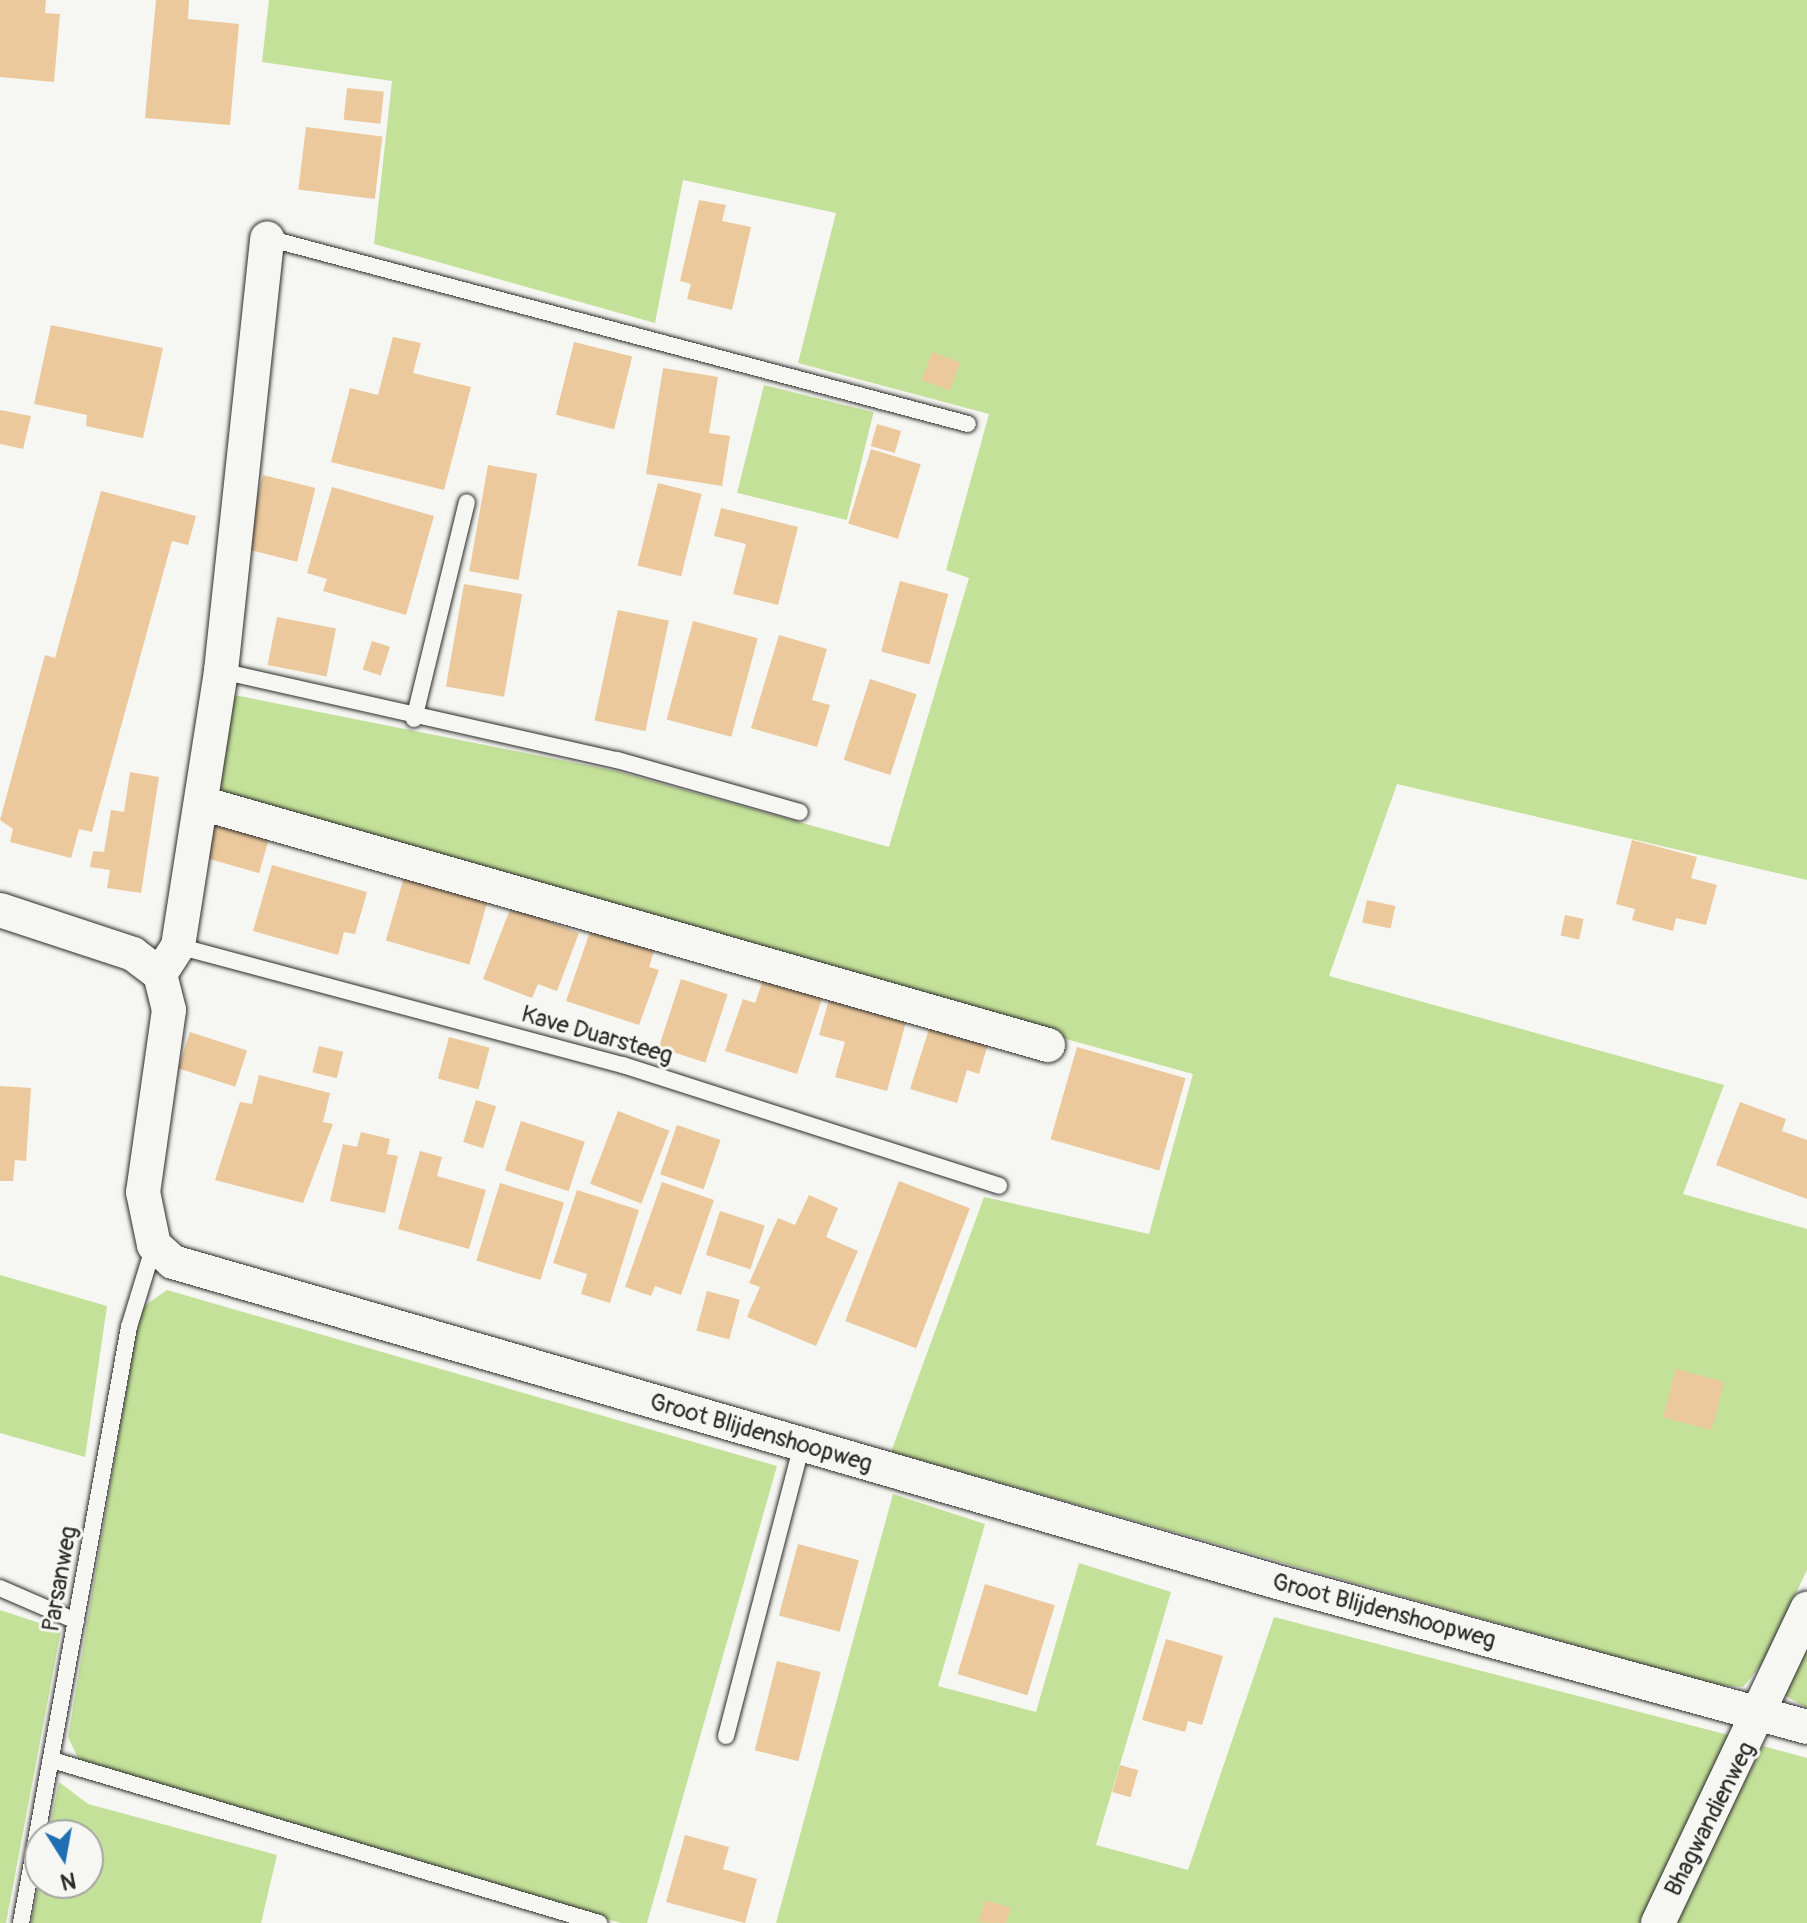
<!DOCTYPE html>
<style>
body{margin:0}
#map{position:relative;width:1807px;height:1923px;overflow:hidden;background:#f6f6f2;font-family:Pangolin,sans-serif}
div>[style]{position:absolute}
.green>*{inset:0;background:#c4e199;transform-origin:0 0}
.building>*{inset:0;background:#ebc99d;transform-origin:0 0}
.roads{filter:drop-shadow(0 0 2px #2b2b2b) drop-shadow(0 0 2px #2b2b2b)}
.lane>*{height:16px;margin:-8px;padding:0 8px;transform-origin:8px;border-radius:8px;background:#f6f6f2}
.street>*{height:34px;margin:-17px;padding:0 17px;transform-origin:17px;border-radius:17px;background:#f6f6f2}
span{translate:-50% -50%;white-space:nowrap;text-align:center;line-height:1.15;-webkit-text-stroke:6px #f6f6f2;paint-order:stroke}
.street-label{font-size:24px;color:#2b2b2b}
.north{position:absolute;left:24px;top:1819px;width:80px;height:80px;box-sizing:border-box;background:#f6f6f2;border:2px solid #a5a5a2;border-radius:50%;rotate:169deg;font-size:22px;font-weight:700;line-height:32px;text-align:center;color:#2b2b2b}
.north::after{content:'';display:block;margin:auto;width:28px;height:36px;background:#1f6fb2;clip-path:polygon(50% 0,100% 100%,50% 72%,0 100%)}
</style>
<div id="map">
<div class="green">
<div style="clip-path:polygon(269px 0,1807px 0,1807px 880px,1397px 784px,1329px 976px,1724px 1085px,1683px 1194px,1807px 1229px,1807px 1570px,1762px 1664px,1743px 1687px,1717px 1685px,891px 1452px,984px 1197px,1149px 1234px,1193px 1074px,209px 803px,229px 694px,616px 771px,889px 847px,969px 578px,946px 570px,989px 414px,798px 363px,836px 213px,683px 180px,655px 323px,374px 244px,392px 81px,262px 62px)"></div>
<div style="left:764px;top:385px;width:113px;height:111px;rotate:14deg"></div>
<div style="clip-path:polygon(0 1275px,107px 1306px,85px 1457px,0 1433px)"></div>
<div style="clip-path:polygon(167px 1290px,777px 1466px,647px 1923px,621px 1923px,99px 1778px,79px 1760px,68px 1737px,140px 1309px)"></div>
<div style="clip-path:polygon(893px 1494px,985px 1524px,938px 1686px,1036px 1712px,1079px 1563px,1171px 1592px,1096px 1845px,1188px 1870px,1274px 1617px,1740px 1738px,1644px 1923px,776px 1923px)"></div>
<div style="clip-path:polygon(0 1610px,61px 1630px,6px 1923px,0 1923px)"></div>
<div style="clip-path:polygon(1807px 1647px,1807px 1708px,1784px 1695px)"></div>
<div style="clip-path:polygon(1763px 1746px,1807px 1758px,1807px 1923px,1673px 1923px)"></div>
<div style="clip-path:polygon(59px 1782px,88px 1804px,277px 1855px,261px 1923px,31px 1923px,40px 1878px,40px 1883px,88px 1883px,88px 1835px,48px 1835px)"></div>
</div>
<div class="building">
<div style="clip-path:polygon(0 0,46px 0,45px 13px,60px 14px,54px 82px,0 77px)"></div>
<div style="clip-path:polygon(156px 0,189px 0,188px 19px,239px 24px,230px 125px,145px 118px)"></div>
<div style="left:347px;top:88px;width:37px;height:32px;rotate:6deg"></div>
<div style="left:306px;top:127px;width:77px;height:63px;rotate:7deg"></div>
<div style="clip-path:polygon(699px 200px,726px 205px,722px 221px,751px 227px,732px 310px,687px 299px,691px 284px,680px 281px)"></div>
<div style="clip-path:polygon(51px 325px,163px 348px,143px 438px,86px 426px,87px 415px,34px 404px)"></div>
<div style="clip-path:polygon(393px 337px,421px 343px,413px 373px,471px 387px,444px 490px,331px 462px,350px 388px,378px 395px)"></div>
<div style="left:574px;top:342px;width:60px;height:75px;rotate:14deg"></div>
<div style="left:932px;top:352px;width:30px;height:30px;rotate:20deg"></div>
<div style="clip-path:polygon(663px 368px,718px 377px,709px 433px,730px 436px,722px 486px,646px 474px)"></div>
<div style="clip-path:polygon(0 410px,31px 416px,23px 449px,0 444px)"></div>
<div style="left:877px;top:424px;width:25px;height:23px;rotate:16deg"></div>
<div style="left:871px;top:449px;width:52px;height:78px;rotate:17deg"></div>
<div style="left:488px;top:465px;width:50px;height:108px;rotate:10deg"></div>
<div style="left:263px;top:475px;width:54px;height:76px;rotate:14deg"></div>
<div style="left:658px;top:483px;width:45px;height:85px;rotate:14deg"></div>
<div style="clip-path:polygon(332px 487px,434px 516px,406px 615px,323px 591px,327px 579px,307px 573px)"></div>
<div style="clip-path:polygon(101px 491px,196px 516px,188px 545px,172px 541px,92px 832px,79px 829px,71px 858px,10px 842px,13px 829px,0 820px,45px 655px,55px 658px)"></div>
<div style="clip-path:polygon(721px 508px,798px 527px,778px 605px,733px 594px,746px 544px,714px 536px)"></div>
<div style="left:900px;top:581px;width:50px;height:73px;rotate:15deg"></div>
<div style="left:464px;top:584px;width:59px;height:104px;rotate:10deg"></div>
<div style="left:618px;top:610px;width:52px;height:113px;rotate:12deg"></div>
<div style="left:277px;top:617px;width:60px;height:49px;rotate:11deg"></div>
<div style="left:693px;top:621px;width:67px;height:102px;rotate:15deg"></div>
<div style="clip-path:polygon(779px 635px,827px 649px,812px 700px,830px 705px,817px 747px,751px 728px)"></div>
<div style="left:372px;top:641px;width:19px;height:30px;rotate:18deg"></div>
<div style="left:870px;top:679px;width:49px;height:85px;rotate:18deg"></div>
<div style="clip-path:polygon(130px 772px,159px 777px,141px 893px,107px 888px,110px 870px,90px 867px,93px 851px,104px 852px,111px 810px,124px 812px)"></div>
<div style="left:209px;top:812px;width:65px;height:45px;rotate:16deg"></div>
<div style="clip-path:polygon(1632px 840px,1697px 857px,1691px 878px,1717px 885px,1706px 925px,1676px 918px,1673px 931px,1632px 920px,1635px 909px,1616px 904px)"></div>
<div style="clip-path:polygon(272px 865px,367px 892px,355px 934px,344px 932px,338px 955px,253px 931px)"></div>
<div style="left:404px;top:877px;width:87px;height:66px;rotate:16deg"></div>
<div style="left:1367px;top:900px;width:29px;height:23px;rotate:12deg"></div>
<div style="clip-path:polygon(511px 907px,579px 933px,557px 991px,538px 984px,532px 998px,483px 979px)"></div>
<div style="left:1565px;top:915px;width:19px;height:21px;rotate:12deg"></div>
<div style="clip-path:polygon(592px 926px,655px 948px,649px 967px,659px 970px,639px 1025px,566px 1001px)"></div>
<div style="clip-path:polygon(764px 977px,823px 996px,797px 1074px,725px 1051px,743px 999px,755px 1003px)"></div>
<div style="left:681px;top:979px;width:49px;height:72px;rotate:18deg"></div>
<div style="clip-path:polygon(832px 989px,879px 1002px,876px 1014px,906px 1022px,887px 1091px,835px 1077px,845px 1042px,819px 1035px)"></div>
<div style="clip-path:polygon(930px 1026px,988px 1044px,979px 1074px,967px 1070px,957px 1103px,910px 1089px)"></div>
<div style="left:190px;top:1032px;width:60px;height:38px;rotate:18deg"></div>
<div style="left:449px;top:1037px;width:42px;height:43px;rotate:15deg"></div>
<div style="left:319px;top:1046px;width:25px;height:27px;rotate:14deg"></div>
<div style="left:1077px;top:1047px;width:113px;height:96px;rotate:16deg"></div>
<div style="clip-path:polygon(259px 1075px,330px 1093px,323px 1122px,333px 1124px,303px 1203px,215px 1180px,240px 1102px,252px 1104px)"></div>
<div style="clip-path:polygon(0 1086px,31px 1088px,26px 1161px,15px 1160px,13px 1181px,0 1181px)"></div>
<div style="left:476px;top:1100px;width:21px;height:44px;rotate:17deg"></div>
<div style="clip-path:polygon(1740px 1102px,1786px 1119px,1782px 1131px,1807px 1140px,1807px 1199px,1716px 1165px)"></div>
<div style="left:618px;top:1111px;width:55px;height:78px;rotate:21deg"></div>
<div style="left:521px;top:1121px;width:67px;height:52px;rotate:18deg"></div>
<div style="left:677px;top:1125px;width:46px;height:52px;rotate:19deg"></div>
<div style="clip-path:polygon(361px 1132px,390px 1139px,387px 1154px,398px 1156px,385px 1213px,330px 1201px,343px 1144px,357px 1147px)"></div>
<div style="clip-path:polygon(420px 1151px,442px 1157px,437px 1176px,486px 1190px,469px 1249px,398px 1229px)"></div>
<div style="left:899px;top:1181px;width:76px;height:150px;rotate:21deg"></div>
<div style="clip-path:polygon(662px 1182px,714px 1200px,681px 1295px,655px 1286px,651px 1296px,625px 1287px)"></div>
<div style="left:500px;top:1183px;width:67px;height:81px;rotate:17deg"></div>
<div style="clip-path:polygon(577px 1190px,639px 1210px,610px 1303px,581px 1294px,587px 1274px,553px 1263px)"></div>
<div style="clip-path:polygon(809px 1195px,838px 1208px,826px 1237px,858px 1251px,816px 1346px,747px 1317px,760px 1287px,749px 1283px,778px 1218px,795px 1225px)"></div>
<div style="left:720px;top:1211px;width:47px;height:46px;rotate:18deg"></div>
<div style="left:707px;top:1291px;width:34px;height:41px;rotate:15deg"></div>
<div style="left:1676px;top:1369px;width:50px;height:50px;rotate:15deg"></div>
<div style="left:798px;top:1544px;width:63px;height:74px;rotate:15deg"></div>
<div style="left:985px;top:1584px;width:73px;height:94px;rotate:17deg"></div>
<div style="clip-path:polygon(1166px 1639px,1223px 1656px,1202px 1725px,1188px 1721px,1185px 1732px,1142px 1720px)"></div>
<div style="left:777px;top:1661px;width:45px;height:92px;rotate:14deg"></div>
<div style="left:1120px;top:1765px;width:19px;height:28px;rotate:16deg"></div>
<div style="clip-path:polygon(685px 1835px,729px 1847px,723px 1869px,757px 1879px,745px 1923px,666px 1902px)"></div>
<div style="clip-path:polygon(986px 1900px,1011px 1908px,1006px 1923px,978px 1922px)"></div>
</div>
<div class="roads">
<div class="lane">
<div style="left:267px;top:238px;width:725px;rotate:14.86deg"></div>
<div style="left:221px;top:671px;width:406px;rotate:12.7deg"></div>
<div style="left:617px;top:760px;width:190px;rotate:15.9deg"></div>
<div style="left:414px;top:719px;width:223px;rotate:-76.3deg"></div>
<div style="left:178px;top:946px;width:461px;rotate:15deg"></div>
<div style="left:623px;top:1065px;width:395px;rotate:17.8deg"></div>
<div style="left:0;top:1588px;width:83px;rotate:23.5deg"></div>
<div style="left:726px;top:1736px;width:301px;rotate:-75.4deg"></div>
<div style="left:52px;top:1760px;width:571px;rotate:16.59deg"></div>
<div style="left:21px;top:1923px;width:606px;rotate:-79.73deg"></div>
<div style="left:129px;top:1327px;width:86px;rotate:-73deg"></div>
</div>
<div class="street">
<div style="left:201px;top:803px;width:881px;rotate:15.95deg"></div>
<div style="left:0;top:910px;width:140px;rotate:18.3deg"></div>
<div style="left:133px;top:954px;width:34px;rotate:37deg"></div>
<div style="left:160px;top:974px;width:37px;rotate:76deg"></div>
<div style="left:169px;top:1010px;width:184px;rotate:98.1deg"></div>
<div style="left:143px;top:1192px;width:54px;rotate:78.3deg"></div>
<div style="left:154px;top:1245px;width:25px;rotate:42deg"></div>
<div style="left:173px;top:1262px;width:1154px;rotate:16.16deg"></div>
<div style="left:1281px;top:1583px;width:545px;rotate:15.31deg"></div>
<div style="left:160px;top:974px;width:33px;rotate:-57deg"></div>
<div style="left:178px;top:946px;width:278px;rotate:-81.1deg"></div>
<div style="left:221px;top:671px;width:435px;rotate:-83.9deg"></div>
<div style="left:1658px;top:1923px;width:348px;rotate:-64.6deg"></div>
</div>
</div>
<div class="street-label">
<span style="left:597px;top:1035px;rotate:16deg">Kave Duarsteeg</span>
<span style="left:761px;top:1433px;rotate:16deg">Groot Blijdenshoopweg</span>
<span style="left:60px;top:1579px;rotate:-80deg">Parsanweg</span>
<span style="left:1384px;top:1611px;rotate:15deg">Groot Blijdenshoopweg</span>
<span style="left:1710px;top:1819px;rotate:-63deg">Bhagwandienweg</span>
</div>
<div class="north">N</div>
</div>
